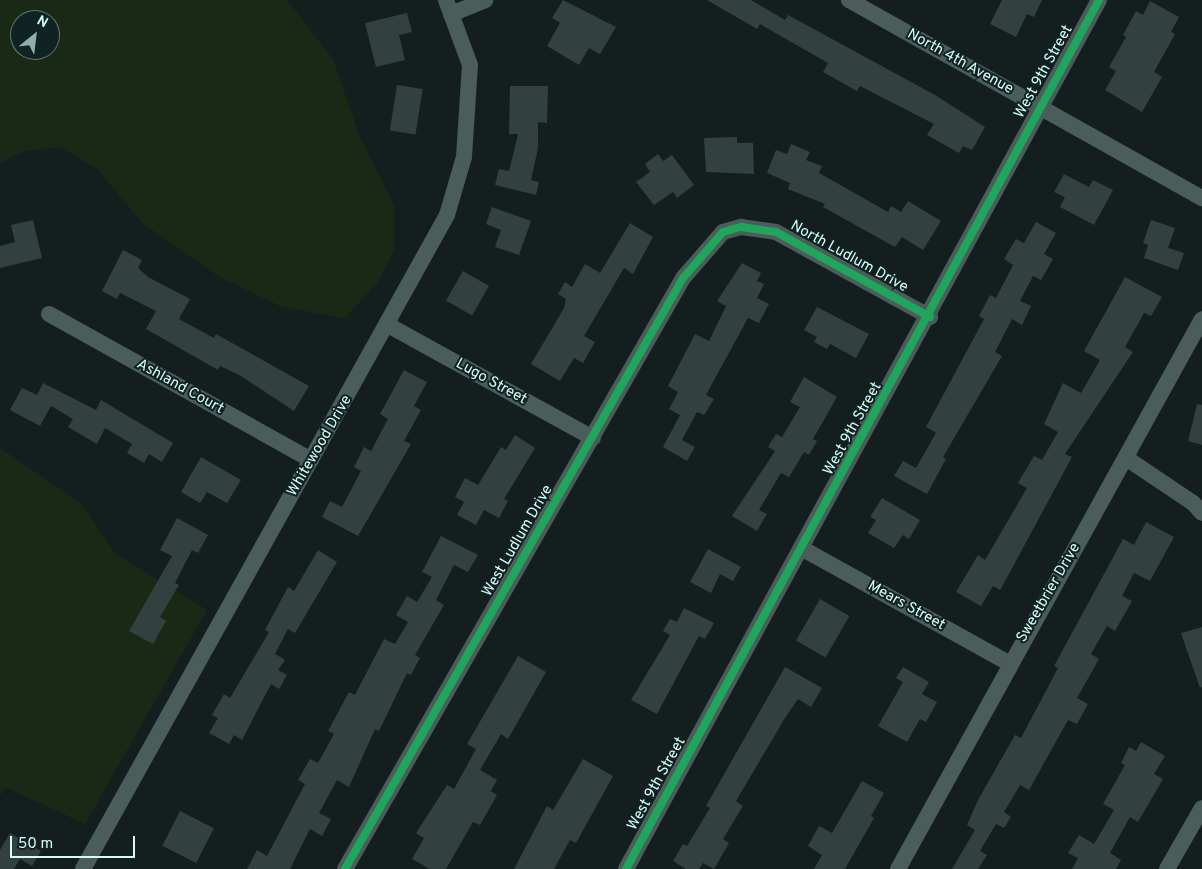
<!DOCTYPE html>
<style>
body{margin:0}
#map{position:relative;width:1202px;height:869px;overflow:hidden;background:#141e1e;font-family:Overpass,sans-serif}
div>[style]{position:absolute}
.green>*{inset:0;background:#192915}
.building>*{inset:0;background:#32403f;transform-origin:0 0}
.street>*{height:16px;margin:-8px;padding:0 8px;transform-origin:8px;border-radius:8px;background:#4a5d5a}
.cycleway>*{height:8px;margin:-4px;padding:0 4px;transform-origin:4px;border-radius:4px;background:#20a55d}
span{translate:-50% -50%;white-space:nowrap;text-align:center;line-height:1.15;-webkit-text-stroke:4px #102221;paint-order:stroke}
.street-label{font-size:15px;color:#d5fbf7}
.north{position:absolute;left:10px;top:10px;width:50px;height:50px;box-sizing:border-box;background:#102221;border:1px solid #5f7977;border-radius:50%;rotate:29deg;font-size:14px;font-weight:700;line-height:20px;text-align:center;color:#d5fbf7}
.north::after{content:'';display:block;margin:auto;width:18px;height:22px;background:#91aeab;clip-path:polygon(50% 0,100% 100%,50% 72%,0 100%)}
.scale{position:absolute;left:10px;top:836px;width:125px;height:22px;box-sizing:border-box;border:2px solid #d5fbf7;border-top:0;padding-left:6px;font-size:15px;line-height:18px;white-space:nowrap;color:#d5fbf7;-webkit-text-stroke:4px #102221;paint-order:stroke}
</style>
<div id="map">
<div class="green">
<div style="clip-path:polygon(evenodd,0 0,287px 0,333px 59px,360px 137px,394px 205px,394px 250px,378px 282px,345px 318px,282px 307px,218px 276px,142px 223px,97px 169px,60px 147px,24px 151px,0 163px,0 0,20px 20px,50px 20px,50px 50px,20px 50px,20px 20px)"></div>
<div style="clip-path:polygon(0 448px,81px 503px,115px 553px,207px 610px,85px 824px,5px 787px,0 796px)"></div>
</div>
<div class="building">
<div style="clip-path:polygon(563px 0,616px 27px,600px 54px,589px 48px,579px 65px,547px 46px,560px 23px,552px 18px)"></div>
<div style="clip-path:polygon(707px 0,751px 0,785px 20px,788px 15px,935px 95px,985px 127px,972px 150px,963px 146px,959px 153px,927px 135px,934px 124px,860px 86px,857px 91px,823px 72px,828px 63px,760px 24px,757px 29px)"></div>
<div style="clip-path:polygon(1002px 0,1042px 0,1034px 17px,1027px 14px,1016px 37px,990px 24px)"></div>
<div style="clip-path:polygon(1150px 1px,1179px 17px,1171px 32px,1175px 34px,1154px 72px,1162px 77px,1142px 112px,1105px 90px,1116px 71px,1109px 67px,1126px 37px,1123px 35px,1136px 11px,1143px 15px)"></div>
<div style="clip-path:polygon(407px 13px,412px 32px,399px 35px,405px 60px,376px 67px,365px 23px)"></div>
<div style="left:397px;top:85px;width:26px;height:46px;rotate:9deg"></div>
<div style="clip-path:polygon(510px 86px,548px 86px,547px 123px,538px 122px,538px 148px,531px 180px,539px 182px,536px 195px,495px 185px,499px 169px,509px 171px,518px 134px,509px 134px)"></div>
<div style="clip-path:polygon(737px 137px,737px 143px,753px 143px,754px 174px,706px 172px,704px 138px)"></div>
<div style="clip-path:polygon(791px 144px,810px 152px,806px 160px,822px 166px,819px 173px,888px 212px,891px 206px,901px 212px,908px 201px,941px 221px,923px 250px,902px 237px,895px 247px,823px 207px,825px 204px,788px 189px,790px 183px,767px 173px,776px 150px,787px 154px)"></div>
<div style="clip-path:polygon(658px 154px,663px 161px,672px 155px,694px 185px,677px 198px,673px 192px,654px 205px,636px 182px,650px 172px,645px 164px)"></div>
<div style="clip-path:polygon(1064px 174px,1089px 187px,1093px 180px,1113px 190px,1094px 225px,1060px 207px,1065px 197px,1054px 192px)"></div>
<div style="clip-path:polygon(492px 207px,531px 221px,519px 255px,495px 247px,501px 230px,486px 224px)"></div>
<div style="clip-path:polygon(33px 220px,42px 258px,0 268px,0 246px,15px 242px,11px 225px)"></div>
<div style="clip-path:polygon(1151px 220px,1175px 228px,1168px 248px,1184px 253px,1178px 270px,1144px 258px,1148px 245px,1143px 243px)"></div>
<div style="clip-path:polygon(1036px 222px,1056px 233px,1044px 254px,1053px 259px,1041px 280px,1033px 276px,1020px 301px,1031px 306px,1022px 325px,1012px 319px,995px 352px,1002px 356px,943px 457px,946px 459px,927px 494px,894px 476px,903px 461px,916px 468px,936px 433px,926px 427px,984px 319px,979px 316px,990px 295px,996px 298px,1013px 265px,1004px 259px,1016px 239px,1024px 243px)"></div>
<div style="clip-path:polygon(630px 223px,653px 237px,633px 274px,624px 268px,584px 336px,595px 342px,583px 363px,574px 358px,560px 381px,531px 364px,564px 308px,566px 299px,558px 294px,565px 282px,572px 287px,585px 264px,600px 273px)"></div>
<div style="clip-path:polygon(123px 250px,142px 260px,138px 268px,148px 277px,190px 299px,179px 319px,214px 338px,216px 334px,309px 386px,294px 411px,241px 376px,220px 366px,218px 370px,146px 329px,156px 311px,120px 293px,117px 299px,102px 291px)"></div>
<div style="clip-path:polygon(742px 263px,761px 273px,757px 281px,764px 284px,757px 298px,769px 304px,759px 323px,748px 318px,706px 395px,714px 399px,704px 415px,697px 412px,682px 440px,695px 447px,687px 461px,663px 447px,680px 415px,669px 409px,678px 392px,668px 386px,695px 334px,709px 341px,726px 306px,717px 301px)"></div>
<div style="left:463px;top:271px;width:30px;height:34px;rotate:30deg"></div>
<div style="clip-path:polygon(1125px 277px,1162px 297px,1151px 316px,1144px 313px,1125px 347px,1133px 352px,1065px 454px,1072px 457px,1009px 574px,1000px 590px,993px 586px,981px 606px,956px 592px,978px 555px,985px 560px,1027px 488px,1018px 483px,1034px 456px,1042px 460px,1058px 432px,1044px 424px,1063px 383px,1081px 393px,1100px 360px,1084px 351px)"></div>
<div style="clip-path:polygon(817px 307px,869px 334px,856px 358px,830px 344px,827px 349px,814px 342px,817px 337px,804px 330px)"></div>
<div style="clip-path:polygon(404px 370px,427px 382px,414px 406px,421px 410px,404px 441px,411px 444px,358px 536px,322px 517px,330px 501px,342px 507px,361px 471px,354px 467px,364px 447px,371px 451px,388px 419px,380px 414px)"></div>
<div style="clip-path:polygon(804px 377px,837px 397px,813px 439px,817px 441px,809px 455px,804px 452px,789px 477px,781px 473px,759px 510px,767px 514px,757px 531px,732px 516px,775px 451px,768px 447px,776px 434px,782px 437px,800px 407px,790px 402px)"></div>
<div style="clip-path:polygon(43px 383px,96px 410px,101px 400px,173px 443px,162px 462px,149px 454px,144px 463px,127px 453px,132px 444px,105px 428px,97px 444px,68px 427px,73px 419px,51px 406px,40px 426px,10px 410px,22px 388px,37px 395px)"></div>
<div style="clip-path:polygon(1197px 404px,1202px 405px,1202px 445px,1188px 441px)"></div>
<div style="clip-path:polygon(515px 435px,535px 448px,504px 499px,508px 501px,499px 518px,484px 510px,476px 525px,457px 515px,464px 502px,455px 497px,465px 478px,478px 485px,501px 447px,506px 450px)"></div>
<div style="clip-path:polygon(201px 457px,241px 480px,227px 503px,207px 492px,200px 503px,181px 492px)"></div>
<div style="clip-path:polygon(882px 498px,920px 520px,909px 539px,903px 535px,894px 548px,868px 533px,876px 520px,870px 517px)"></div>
<div style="clip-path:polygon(177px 518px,208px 535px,198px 553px,192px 550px,175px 583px,179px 585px,160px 617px,166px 621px,153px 644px,129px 631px,172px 556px,160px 550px)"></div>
<div style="clip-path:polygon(1146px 522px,1174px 537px,1150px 581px,1134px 573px,1122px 596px,1132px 601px,1115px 631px,1107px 626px,1091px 654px,1099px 659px,1077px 698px,1088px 704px,1077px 724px,1068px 720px,1029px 790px,1020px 785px,1004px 812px,1011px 817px,1004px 828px,996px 824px,980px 851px,987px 855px,978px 869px,952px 869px,975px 830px,967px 825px,978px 800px,1015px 735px,1021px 738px,1058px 668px,1054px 666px,1123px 539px,1134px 545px)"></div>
<div style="clip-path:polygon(441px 536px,478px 555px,468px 572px,454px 565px,436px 600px,444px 605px,415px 655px,420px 658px,411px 675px,407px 673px,379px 731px,375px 729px,349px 787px,337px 780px,319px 813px,331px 819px,322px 836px,310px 829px,290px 869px,247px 869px,257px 850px,267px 856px,305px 784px,298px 780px,310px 759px,318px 763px,334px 734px,328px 731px,349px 692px,355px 695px,384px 639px,395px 644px,408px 622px,396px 615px,407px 596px,417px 602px,432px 577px,422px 572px)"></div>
<div style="clip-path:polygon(708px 549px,741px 567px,733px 581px,720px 574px,711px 593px,690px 582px)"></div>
<div style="clip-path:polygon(318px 550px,337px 562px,295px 633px,288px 629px,275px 654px,285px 660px,278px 670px,287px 675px,279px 689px,271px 684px,242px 740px,234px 735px,229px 744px,209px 733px,218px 718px,212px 715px,224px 694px,230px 698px,269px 632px,265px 630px,288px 587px,294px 591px)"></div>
<div style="left:820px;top:599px;width:34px;height:48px;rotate:30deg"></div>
<div style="clip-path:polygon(684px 608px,714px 623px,705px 639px,699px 636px,657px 714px,631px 700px,670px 635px,663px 631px,670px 619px,677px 622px)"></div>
<div style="clip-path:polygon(1202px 627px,1202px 687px,1200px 688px,1181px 633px)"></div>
<div style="clip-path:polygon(518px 656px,546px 672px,508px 739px,501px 734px,480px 770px,497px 780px,491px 791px,497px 795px,480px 825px,473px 822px,446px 869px,430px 869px,412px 859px,424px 838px,416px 833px,447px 785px,454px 789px,476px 749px,467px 744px)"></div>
<div style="clip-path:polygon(785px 667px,822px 688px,811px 707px,798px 699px,785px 718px,736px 801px,743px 806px,723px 839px,729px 843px,714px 869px,703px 863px,699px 869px,686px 869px,673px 861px,683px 844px,687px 846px,710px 808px,706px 806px)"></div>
<div style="clip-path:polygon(903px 667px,929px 682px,922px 694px,937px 702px,926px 722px,920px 719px,907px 742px,878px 726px,903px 682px,896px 678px)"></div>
<div style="clip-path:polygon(1141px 742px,1165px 756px,1154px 774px,1163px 779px,1138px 822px,1130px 817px,1110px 853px,1121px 860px,1116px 869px,1072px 869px,1078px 858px,1068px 853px,1079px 835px,1094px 844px,1114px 810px,1103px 804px,1125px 765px,1121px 763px,1129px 747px,1136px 751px)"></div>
<div style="clip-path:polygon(583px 759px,613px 776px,576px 843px,570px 840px,554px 869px,514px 869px,547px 806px,553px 810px)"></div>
<div style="clip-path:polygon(862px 781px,884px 793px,871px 816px,874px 818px,845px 869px,814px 869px,822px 855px,808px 846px,819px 826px,832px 833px)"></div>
<div style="left:180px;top:811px;width:38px;height:39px;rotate:27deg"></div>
<div style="clip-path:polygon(10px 833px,41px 851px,32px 866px,20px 859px,14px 869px,0 869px,0 850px)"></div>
</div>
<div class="street">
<div style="left:849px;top:0;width:405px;rotate:29.3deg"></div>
<div style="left:451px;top:14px;width:37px;rotate:-22deg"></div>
<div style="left:49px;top:314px;width:300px;rotate:29.1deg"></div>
<div style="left:388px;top:325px;width:234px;rotate:28.9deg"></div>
<div style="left:1126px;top:458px;width:81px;rotate:33.9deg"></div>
<div style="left:1193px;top:503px;width:13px;rotate:48deg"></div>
<div style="left:803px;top:549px;width:235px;rotate:29deg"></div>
<div style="left:83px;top:869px;width:748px;rotate:-60.9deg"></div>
<div style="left:447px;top:215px;width:60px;rotate:-73.7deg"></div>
<div style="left:464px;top:157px;width:92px;rotate:-86.3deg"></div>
<div style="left:470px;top:65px;width:69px;rotate:-110.3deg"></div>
<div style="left:345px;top:869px;width:681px;rotate:-60.23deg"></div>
<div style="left:683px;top:278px;width:61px;rotate:-49deg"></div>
<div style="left:723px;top:232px;width:19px;rotate:-16deg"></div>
<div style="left:741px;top:227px;width:35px;rotate:8deg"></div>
<div style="left:776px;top:232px;width:176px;rotate:28.9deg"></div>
<div style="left:626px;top:869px;width:989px;rotate:-61.44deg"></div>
<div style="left:898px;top:869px;width:628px;rotate:-61.07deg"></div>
<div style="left:1167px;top:869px;width:70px;rotate:-60.2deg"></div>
</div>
<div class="cycleway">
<div style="left:345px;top:869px;width:681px;rotate:-60.23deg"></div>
<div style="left:683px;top:278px;width:61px;rotate:-49deg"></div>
<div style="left:723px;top:232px;width:19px;rotate:-16deg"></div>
<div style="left:741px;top:227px;width:35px;rotate:8deg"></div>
<div style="left:776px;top:232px;width:176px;rotate:28.9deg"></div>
<div style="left:626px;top:869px;width:989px;rotate:-61.44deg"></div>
</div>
<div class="street-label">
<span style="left:960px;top:62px;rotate:29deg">North 4th Avenue</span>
<span style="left:1044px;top:72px;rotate:-61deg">West 9th Street</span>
<span style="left:849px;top:257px;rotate:29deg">North Ludlum Drive</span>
<span style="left:491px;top:382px;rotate:29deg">Lugo Street</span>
<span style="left:180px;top:387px;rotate:29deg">Ashland Court</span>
<span style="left:853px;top:429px;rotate:-61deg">West 9th Street</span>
<span style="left:320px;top:446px;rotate:-60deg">Whitewood Drive</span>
<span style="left:518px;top:541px;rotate:-60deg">West Ludlum Drive</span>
<span style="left:1049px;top:593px;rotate:-60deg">Sweetbrier Drive</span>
<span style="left:906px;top:606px;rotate:29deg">Mears Street</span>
<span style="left:657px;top:784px;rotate:-61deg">West 9th Street</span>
</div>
<div class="north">N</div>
<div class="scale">50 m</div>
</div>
